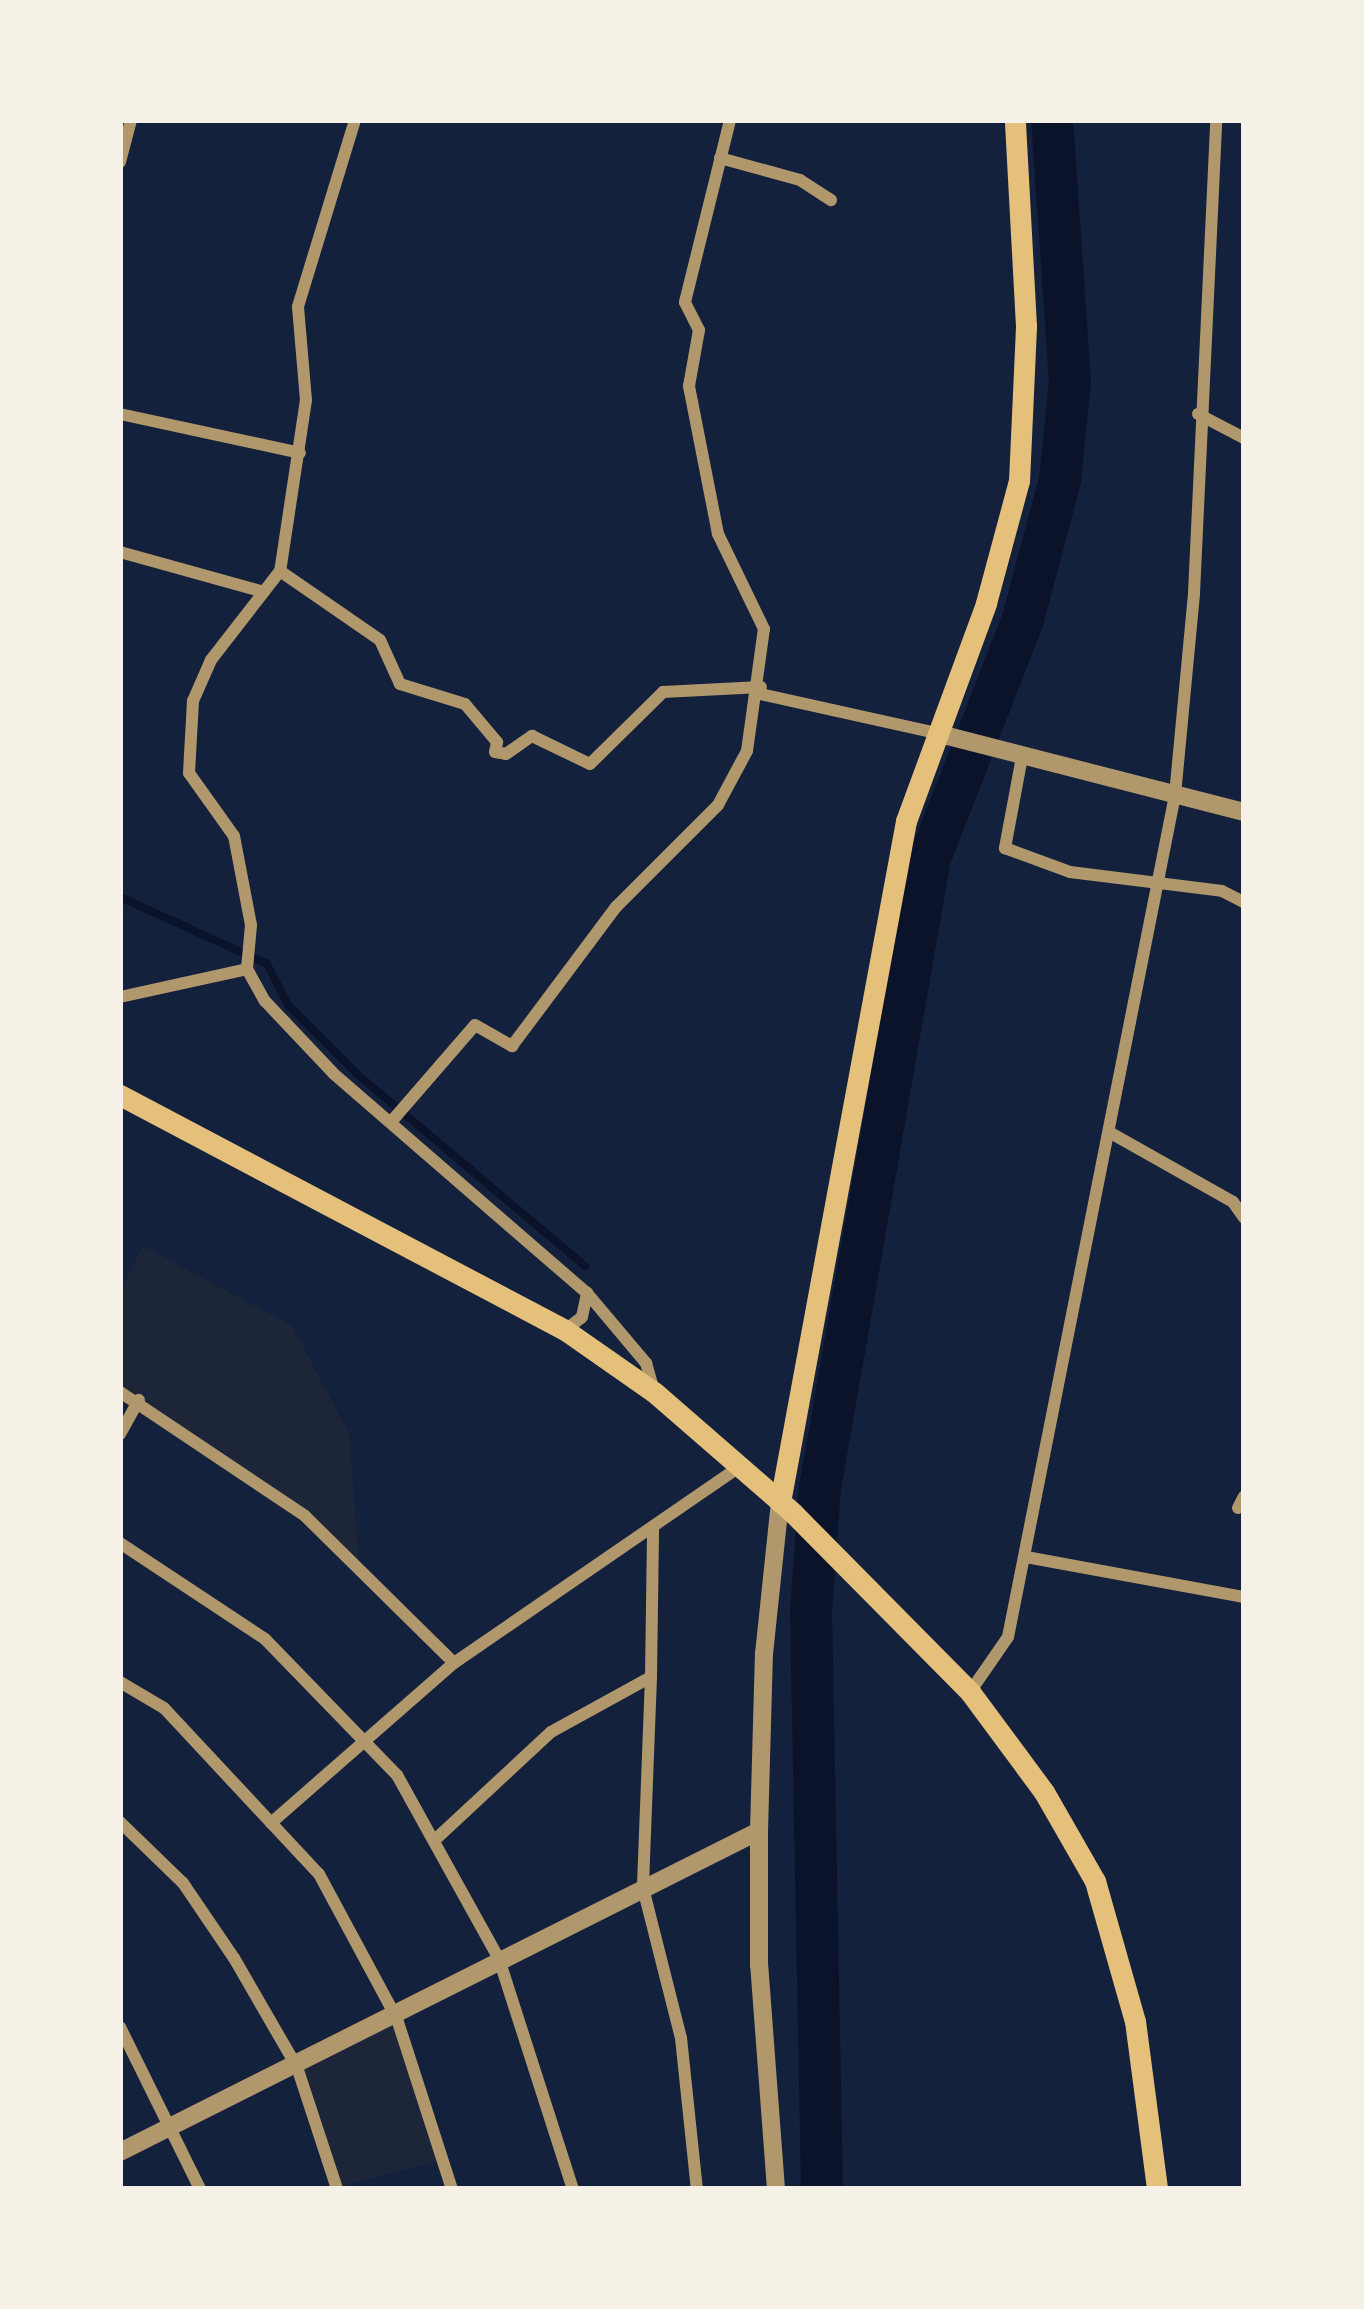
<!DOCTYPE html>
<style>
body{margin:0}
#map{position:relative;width:1364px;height:2309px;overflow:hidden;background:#14213d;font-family:"Space Grotesk",sans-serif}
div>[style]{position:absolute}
.green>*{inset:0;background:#1d2539}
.stream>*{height:8px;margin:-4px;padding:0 4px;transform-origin:4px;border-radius:4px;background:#0b132b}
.river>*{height:42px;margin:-21px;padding:0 21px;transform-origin:21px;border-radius:21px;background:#0b132b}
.minor>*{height:12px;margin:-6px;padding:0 6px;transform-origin:6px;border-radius:6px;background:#b1986c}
.tertiary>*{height:18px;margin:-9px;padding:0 9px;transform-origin:9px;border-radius:9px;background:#b1986c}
.secondary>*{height:21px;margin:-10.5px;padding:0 10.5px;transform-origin:10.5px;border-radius:10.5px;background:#e5c07b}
span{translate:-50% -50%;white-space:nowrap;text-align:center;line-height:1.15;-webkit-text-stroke:10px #f6f1e7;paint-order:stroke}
.frame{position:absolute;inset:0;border:123px solid #f6f1e7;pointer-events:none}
</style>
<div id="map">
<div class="green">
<div style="clip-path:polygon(143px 1246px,292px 1326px,349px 1433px,359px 1564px,305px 1516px,120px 1392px,120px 1293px)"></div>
<div style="clip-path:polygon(397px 2019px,444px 2159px,336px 2188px,297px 2068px)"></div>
</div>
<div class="stream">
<div style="left:120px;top:897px;width:162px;rotate:24.5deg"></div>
<div style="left:267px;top:964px;width:46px;rotate:62.9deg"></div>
<div style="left:288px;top:1005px;width:98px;rotate:45deg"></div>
<div style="left:357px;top:1074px;width:298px;rotate:40.1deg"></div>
</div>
<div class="river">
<div style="left:822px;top:2189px;width:578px;rotate:-91.09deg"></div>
<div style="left:811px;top:1611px;width:123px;rotate:-85.8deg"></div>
<div style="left:820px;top:1488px;width:640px;rotate:-80.1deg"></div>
<div style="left:930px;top:858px;width:256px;rotate:-68.7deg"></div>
<div style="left:1023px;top:619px;width:144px;rotate:-75.1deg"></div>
<div style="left:1060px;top:480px;width:99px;rotate:-84.2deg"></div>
<div style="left:1070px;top:382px;width:263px;rotate:-93.9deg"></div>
</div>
<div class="minor">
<div style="left:355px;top:120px;width:195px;rotate:107deg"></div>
<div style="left:298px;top:307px;width:93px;rotate:85.1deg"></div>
<div style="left:306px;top:400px;width:173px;rotate:98.6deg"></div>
<div style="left:280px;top:571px;width:113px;rotate:127.8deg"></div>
<div style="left:211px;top:660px;width:45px;rotate:113.7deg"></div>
<div style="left:193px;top:701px;width:72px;rotate:93.2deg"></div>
<div style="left:189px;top:773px;width:77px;rotate:54.5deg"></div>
<div style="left:234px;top:836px;width:91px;rotate:79.2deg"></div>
<div style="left:251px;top:925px;width:44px;rotate:95.2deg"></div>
<div style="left:247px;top:969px;width:37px;rotate:61deg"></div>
<div style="left:265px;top:1001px;width:100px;rotate:46.6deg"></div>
<div style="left:334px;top:1074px;width:335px;rotate:40.9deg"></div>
<div style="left:587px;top:1293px;width:92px;rotate:49.9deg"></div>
<div style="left:646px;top:1363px;width:25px;rotate:74deg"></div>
<div style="left:720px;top:158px;width:83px;rotate:15.4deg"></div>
<div style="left:800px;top:180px;width:37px;rotate:33deg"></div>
<div style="left:120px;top:162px;width:43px;rotate:-75.3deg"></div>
<div style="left:120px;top:414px;width:184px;rotate:12.2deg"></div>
<div style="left:1198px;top:414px;width:52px;rotate:27.6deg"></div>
<div style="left:120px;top:552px;width:149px;rotate:15.5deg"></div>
<div style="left:280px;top:571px;width:121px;rotate:34.6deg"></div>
<div style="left:380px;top:640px;width:48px;rotate:65.6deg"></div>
<div style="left:400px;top:684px;width:68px;rotate:17.1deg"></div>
<div style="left:465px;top:704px;width:50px;rotate:49.9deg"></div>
<div style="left:497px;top:742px;width:10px;rotate:101deg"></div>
<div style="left:495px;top:752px;width:11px;rotate:10deg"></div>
<div style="left:506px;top:754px;width:32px;rotate:-35deg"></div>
<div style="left:532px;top:736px;width:64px;rotate:25.8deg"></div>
<div style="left:590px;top:764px;width:103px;rotate:-44.6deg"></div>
<div style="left:663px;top:692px;width:98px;rotate:-2.9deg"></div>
<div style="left:760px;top:694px;width:180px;rotate:12.5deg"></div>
<div style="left:1022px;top:757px;width:93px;rotate:100.6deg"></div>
<div style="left:1005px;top:848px;width:69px;rotate:20.3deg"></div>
<div style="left:1070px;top:872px;width:153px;rotate:7.1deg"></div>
<div style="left:1222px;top:891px;width:25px;rotate:27deg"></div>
<div style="left:120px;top:997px;width:130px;rotate:-12.4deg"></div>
<div style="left:391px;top:1122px;width:128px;rotate:-49.1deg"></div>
<div style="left:475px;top:1025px;width:43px;rotate:29.6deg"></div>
<div style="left:512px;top:1046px;width:174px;rotate:-53.2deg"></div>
<div style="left:616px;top:907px;width:144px;rotate:-45deg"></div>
<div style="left:718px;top:805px;width:61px;rotate:-61.8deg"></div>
<div style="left:747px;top:751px;width:123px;rotate:-82.1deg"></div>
<div style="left:764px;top:629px;width:106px;rotate:-115.8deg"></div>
<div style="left:718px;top:534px;width:151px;rotate:-101.1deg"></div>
<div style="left:689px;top:386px;width:57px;rotate:-79.9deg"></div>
<div style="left:699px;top:330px;width:31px;rotate:-117deg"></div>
<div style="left:685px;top:302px;width:187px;rotate:-76.1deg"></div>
<div style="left:1109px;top:1132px;width:142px;rotate:29.4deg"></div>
<div style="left:1233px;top:1202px;width:19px;rotate:55deg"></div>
<div style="left:565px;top:1330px;width:21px;rotate:-37deg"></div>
<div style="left:582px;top:1317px;width:25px;rotate:-78deg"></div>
<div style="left:120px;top:1392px;width:223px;rotate:33.8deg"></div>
<div style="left:305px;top:1516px;width:209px;rotate:44.6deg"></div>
<div style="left:120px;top:1434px;width:39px;rotate:-61deg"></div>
<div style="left:1238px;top:1508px;width:13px;rotate:-63deg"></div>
<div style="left:120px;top:1543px;width:174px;rotate:33.5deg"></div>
<div style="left:265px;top:1639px;width:190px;rotate:45.9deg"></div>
<div style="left:397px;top:1775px;width:210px;rotate:61deg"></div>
<div style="left:499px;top:1959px;width:242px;rotate:72.2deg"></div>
<div style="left:1026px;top:1557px;width:222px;rotate:10.4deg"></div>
<div style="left:651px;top:1677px;width:211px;rotate:92.2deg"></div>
<div style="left:643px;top:1888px;width:155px;rotate:75.8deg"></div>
<div style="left:681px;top:2038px;width:152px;rotate:84deg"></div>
<div style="left:120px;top:1682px;width:51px;rotate:30.6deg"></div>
<div style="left:164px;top:1708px;width:227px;rotate:47deg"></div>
<div style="left:319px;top:1874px;width:165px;rotate:61.7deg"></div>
<div style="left:397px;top:2019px;width:179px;rotate:72.1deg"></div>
<div style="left:970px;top:1692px;width:67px;rotate:-55.4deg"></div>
<div style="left:1008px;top:1637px;width:858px;rotate:-78.78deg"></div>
<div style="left:1175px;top:795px;width:203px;rotate:-84.6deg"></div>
<div style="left:1194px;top:593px;width:474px;rotate:-87.3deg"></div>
<div style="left:120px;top:1822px;width:88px;rotate:44.1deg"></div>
<div style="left:183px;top:1883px;width:91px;rotate:55.8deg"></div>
<div style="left:234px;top:1958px;width:126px;rotate:60deg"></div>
<div style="left:297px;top:2067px;width:128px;rotate:71.8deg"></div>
<div style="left:271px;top:1823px;width:243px;rotate:-41.2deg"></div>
<div style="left:454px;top:1663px;width:346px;rotate:-34.5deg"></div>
<div style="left:438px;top:1837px;width:154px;rotate:-42.9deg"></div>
<div style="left:551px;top:1732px;width:114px;rotate:-28.8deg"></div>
<div style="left:651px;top:1677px;width:147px;rotate:-89.2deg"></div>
<div style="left:120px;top:2027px;width:181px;rotate:63.7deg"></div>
</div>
<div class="tertiary">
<div style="left:936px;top:733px;width:318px;rotate:14.4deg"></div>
<div style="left:120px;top:2152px;width:715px;rotate:-26.67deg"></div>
<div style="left:776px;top:2189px;width:225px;rotate:-94.3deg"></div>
<div style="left:759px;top:1965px;width:134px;rotate:-90deg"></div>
<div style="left:759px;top:1831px;width:177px;rotate:-88.4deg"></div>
<div style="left:764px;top:1654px;width:153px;rotate:-84deg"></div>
</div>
<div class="secondary">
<div style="left:120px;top:1095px;width:503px;rotate:27.84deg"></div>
<div style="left:565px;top:1330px;width:108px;rotate:34.9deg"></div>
<div style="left:654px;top:1392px;width:184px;rotate:41deg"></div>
<div style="left:793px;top:1513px;width:252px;rotate:45.3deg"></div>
<div style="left:970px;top:1692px;width:124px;rotate:53.5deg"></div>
<div style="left:1044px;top:1792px;width:103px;rotate:60.2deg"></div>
<div style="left:1095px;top:1881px;width:146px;rotate:74.1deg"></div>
<div style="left:1135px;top:2021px;width:169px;rotate:82.5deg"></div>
<div style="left:780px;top:1502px;width:693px;rotate:-79.52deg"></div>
<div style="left:906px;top:821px;width:232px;rotate:-69.8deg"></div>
<div style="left:986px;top:603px;width:126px;rotate:-74.9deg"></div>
<div style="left:1019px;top:481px;width:155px;rotate:-87.4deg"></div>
<div style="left:1026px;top:326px;width:206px;rotate:-93.1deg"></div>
</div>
<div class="frame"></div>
</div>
